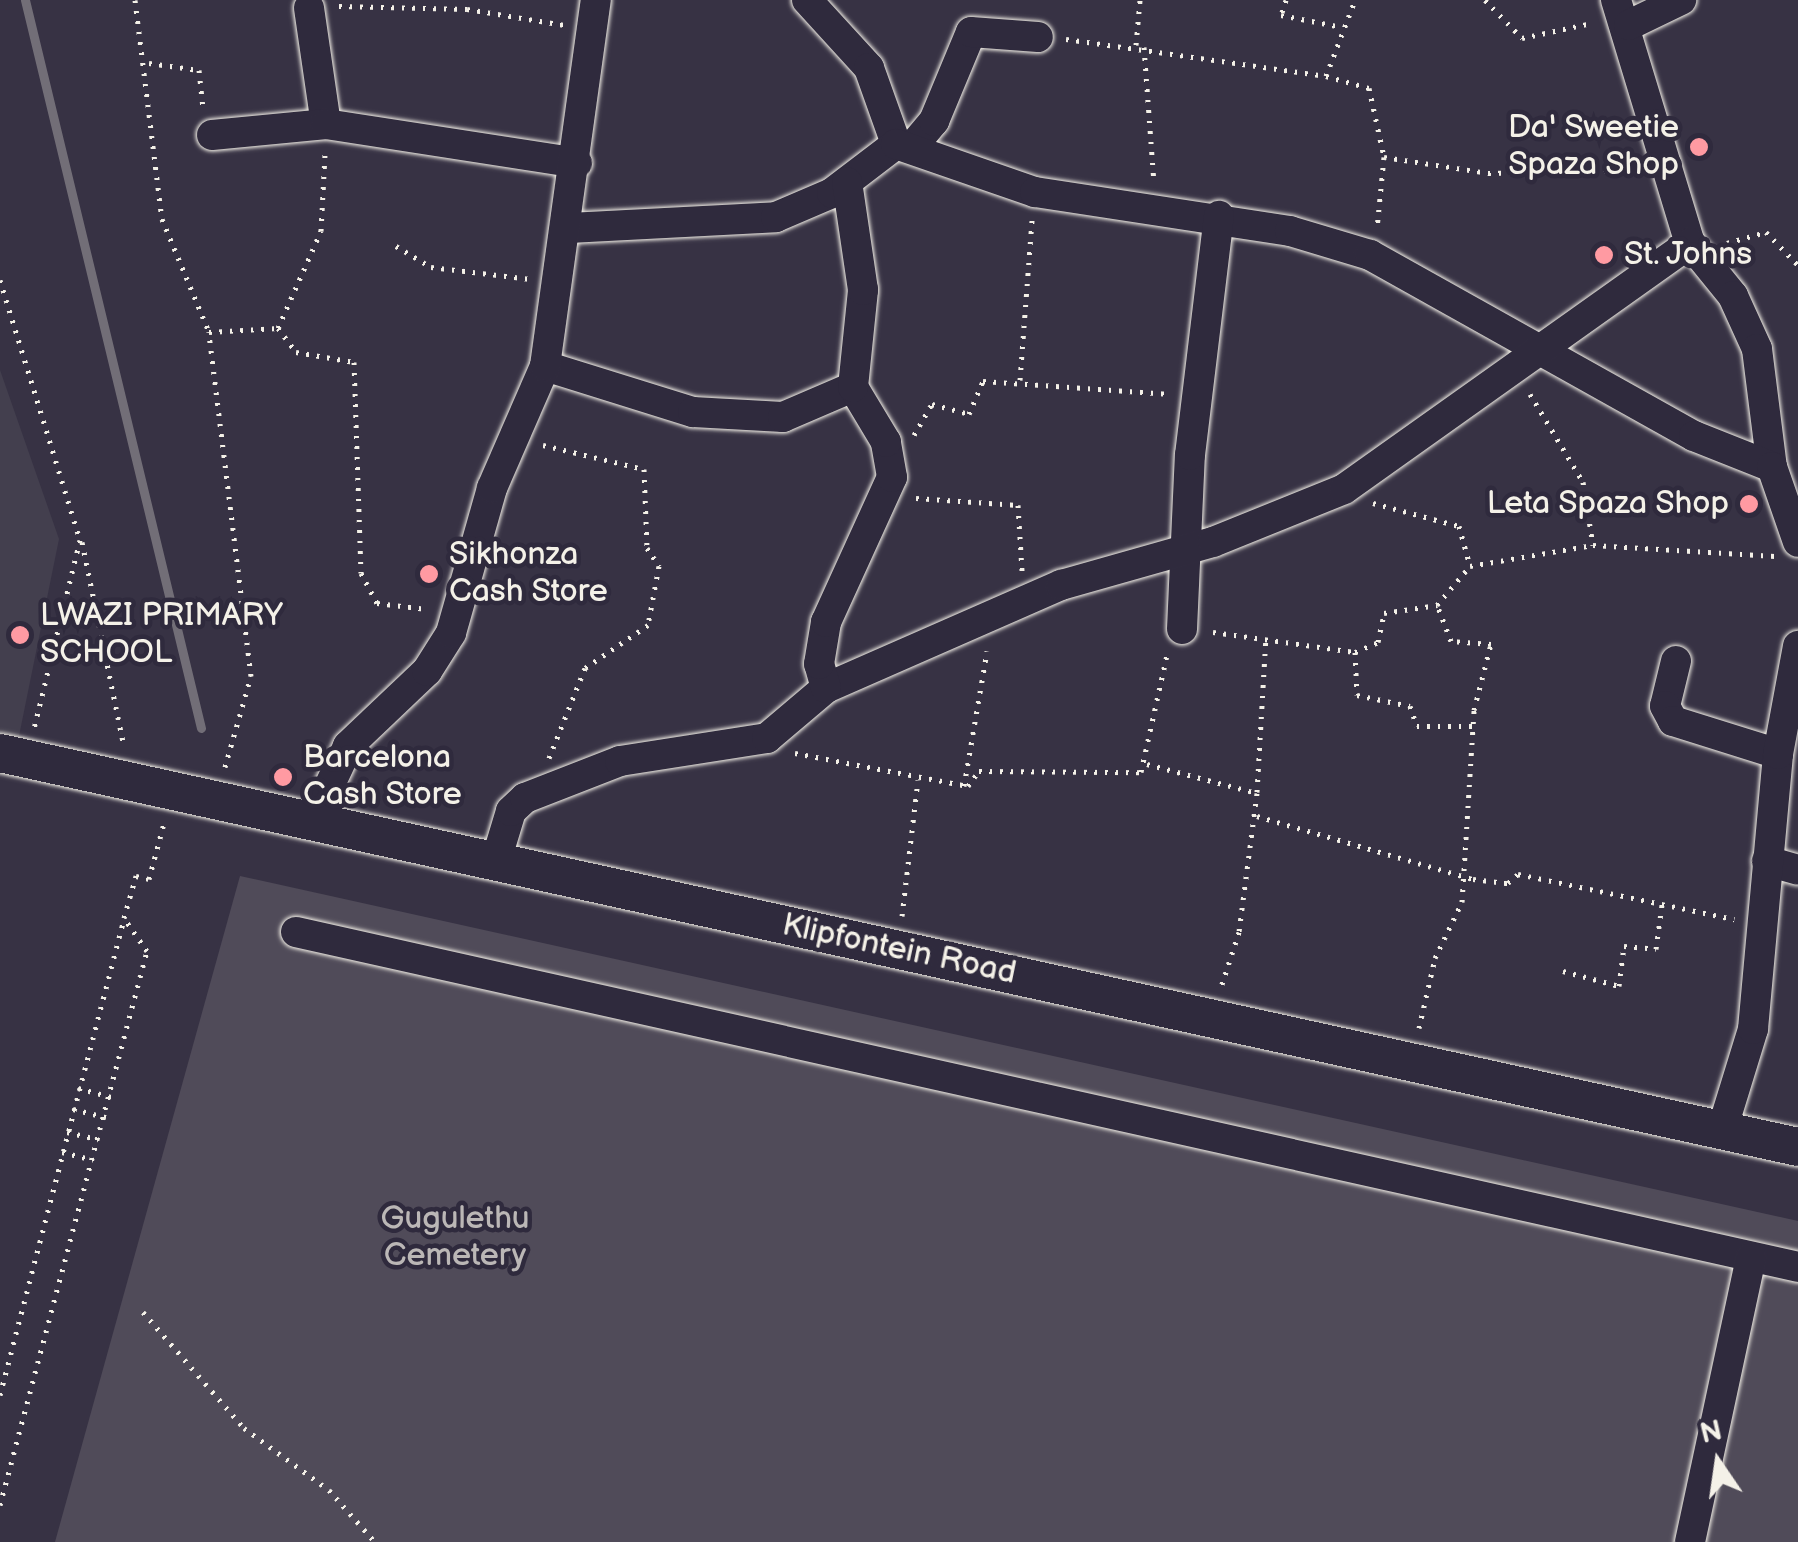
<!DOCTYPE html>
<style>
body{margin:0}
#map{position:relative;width:1798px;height:1542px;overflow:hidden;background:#373244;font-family:"Balsamiq Sans",sans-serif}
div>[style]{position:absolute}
.built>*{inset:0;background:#433f4e}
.green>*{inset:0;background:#504b59}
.stream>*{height:9px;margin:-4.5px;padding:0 4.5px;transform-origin:4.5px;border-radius:4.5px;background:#726e77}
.path>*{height:5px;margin-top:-2.5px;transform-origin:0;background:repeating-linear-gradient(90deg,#f4f1e8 0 2.5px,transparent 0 10.5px)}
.roads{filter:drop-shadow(0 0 2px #f4f1e8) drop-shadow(0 0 2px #f4f1e8)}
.minor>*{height:30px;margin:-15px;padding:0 15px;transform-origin:15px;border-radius:15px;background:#2f2a3d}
.major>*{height:38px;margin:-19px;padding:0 19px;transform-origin:19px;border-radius:19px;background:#2f2a3d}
.dots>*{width:28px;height:28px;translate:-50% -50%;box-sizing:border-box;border:5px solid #2f2a3d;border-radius:50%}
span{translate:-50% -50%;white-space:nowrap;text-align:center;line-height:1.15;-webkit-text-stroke:9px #2f2a3d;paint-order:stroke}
.poi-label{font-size:32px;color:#f4f1e8}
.right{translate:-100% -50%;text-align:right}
.left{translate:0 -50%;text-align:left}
.street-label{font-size:32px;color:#f4f1e8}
.park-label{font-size:32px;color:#bbb7b6}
.north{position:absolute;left:1668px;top:1412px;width:100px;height:100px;-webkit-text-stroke:8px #2f2a3d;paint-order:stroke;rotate:347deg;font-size:28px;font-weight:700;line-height:40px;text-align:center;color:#f4f1e8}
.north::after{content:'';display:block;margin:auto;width:35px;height:45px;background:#f4f1e8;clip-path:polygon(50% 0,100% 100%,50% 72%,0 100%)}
</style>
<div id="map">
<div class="built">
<div style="clip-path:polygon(0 370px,59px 539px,19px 736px,0 732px)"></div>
</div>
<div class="green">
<div style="clip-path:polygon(240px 876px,1798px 1221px,1798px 1542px,55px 1542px)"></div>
</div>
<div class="stream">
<div style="left:25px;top:0;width:749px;rotate:76.41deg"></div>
</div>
<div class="path">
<div style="left:135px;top:0;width:221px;rotate:83deg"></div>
<div style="left:162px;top:219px;width:122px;rotate:67.4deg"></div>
<div style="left:1286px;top:0;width:16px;rotate:108deg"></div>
<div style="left:1281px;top:15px;width:62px;rotate:11.1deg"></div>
<div style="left:1485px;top:0;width:53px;rotate:45.8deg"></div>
<div style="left:1522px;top:38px;width:72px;rotate:-12.1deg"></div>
<div style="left:339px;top:6px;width:128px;rotate:1.3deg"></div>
<div style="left:467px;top:9px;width:99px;rotate:9.3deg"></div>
<div style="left:1066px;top:39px;width:263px;rotate:8.1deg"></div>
<div style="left:1326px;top:76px;width:81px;rotate:-69.1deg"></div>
<div style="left:1136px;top:45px;width:45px;rotate:-84.9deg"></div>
<div style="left:1144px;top:47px;width:136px;rotate:85.8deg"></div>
<div style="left:149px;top:63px;width:50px;rotate:8deg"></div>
<div style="left:199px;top:70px;width:36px;rotate:84deg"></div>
<div style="left:1326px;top:76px;width:45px;rotate:15.6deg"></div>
<div style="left:1369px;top:88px;width:71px;rotate:77.7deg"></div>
<div style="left:1384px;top:157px;width:71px;rotate:95.6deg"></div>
<div style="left:1384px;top:157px;width:105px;rotate:8.7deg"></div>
<div style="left:1488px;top:173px;width:150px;rotate:-1.1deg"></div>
<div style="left:1727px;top:243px;width:41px;rotate:-15.8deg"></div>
<div style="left:1766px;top:232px;width:46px;rotate:45.9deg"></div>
<div style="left:396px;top:246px;width:41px;rotate:31deg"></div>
<div style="left:431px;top:267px;width:100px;rotate:6.9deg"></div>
<div style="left:0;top:280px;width:272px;rotate:72.9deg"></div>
<div style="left:80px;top:540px;width:195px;rotate:103.7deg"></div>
<div style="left:278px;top:328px;width:30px;rotate:53deg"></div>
<div style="left:296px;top:352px;width:59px;rotate:9.8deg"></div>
<div style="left:354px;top:362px;width:211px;rotate:88.1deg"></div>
<div style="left:361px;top:573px;width:34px;rotate:62deg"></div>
<div style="left:377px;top:603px;width:50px;rotate:6.8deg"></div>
<div style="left:1020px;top:380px;width:161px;rotate:-85.7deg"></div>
<div style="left:1530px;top:394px;width:103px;rotate:58.9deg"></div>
<div style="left:1583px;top:482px;width:64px;rotate:81deg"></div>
<div style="left:914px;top:435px;width:36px;rotate:-60deg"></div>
<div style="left:932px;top:404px;width:38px;rotate:15deg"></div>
<div style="left:969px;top:414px;width:36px;rotate:-67deg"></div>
<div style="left:983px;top:381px;width:184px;rotate:4deg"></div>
<div style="left:543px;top:445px;width:104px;rotate:13.4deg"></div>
<div style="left:644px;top:469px;width:79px;rotate:87.8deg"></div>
<div style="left:647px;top:548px;width:22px;rotate:56deg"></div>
<div style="left:659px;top:566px;width:60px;rotate:100.6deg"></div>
<div style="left:648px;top:625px;width:76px;rotate:145.7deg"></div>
<div style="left:585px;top:668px;width:97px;rotate:111.8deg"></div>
<div style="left:916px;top:498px;width:102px;rotate:3.9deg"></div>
<div style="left:1018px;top:505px;width:66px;rotate:86.5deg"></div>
<div style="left:1373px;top:503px;width:89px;rotate:15deg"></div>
<div style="left:1459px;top:526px;width:41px;rotate:74.6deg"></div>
<div style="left:82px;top:542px;width:208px;rotate:78.4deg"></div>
<div style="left:1213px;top:632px;width:143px;rotate:8deg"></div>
<div style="left:1355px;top:652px;width:25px;rotate:-23deg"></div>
<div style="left:1378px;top:642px;width:30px;rotate:-78deg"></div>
<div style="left:1384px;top:613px;width:54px;rotate:-8.6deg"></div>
<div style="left:1437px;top:605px;width:51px;rotate:-49.8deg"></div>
<div style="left:1470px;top:566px;width:125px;rotate:-9.7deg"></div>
<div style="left:1593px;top:545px;width:182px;rotate:3.5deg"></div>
<div style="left:1355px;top:652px;width:43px;rotate:87.3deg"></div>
<div style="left:1357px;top:695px;width:54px;rotate:11.7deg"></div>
<div style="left:1410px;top:706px;width:21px;rotate:71deg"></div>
<div style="left:1417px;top:726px;width:57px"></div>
<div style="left:795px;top:753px;width:176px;rotate:10.8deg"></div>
<div style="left:968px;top:786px;width:19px;rotate:-54deg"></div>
<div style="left:979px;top:771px;width:162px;rotate:0.4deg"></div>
<div style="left:1141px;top:772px;width:120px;rotate:-77.5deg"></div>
<div style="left:1147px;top:764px;width:114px;rotate:14.8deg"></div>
<div style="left:1257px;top:793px;width:140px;rotate:97.4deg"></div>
<div style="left:1239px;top:932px;width:58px;rotate:108.1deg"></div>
<div style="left:225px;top:767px;width:95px;rotate:-74.1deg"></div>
<div style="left:251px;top:676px;width:347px;rotate:-97deg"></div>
<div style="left:209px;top:332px;width:69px;rotate:-3.3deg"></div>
<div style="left:278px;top:328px;width:106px;rotate:-66.1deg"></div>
<div style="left:321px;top:231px;width:77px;rotate:-87deg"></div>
<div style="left:964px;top:786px;width:137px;rotate:-80.3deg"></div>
<div style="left:1257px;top:792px;width:156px;rotate:-86.7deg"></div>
<div style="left:1257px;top:816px;width:225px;rotate:16.3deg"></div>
<div style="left:1473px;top:879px;width:35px;rotate:7deg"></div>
<div style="left:1508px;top:883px;width:13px;rotate:-42deg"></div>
<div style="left:1518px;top:874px;width:221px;rotate:11.8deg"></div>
<div style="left:902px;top:916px;width:137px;rotate:-83.3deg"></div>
<div style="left:1563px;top:971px;width:58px;rotate:15deg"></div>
<div style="left:1619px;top:986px;width:40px;rotate:-82.9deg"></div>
<div style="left:1624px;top:946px;width:32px;rotate:5deg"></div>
<div style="left:1656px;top:949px;width:52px;rotate:-82.3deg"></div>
<div style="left:1419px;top:1028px;width:72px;rotate:-77.1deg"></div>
<div style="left:1435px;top:958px;width:62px;rotate:-64.3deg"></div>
<div style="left:1462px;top:902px;width:192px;rotate:-86.4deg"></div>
<div style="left:1474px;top:710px;width:68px;rotate:-75.6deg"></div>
<div style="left:1491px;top:644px;width:40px;rotate:-175.7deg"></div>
<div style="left:1451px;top:641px;width:39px;rotate:-111deg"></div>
<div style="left:78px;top:1088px;width:35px;rotate:15deg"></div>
<div style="left:73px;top:1109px;width:34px;rotate:14deg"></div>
<div style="left:67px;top:1132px;width:32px;rotate:13deg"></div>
<div style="left:62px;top:1152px;width:32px;rotate:14deg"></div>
<div style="left:143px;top:1312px;width:154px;rotate:49deg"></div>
<div style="left:244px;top:1428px;width:105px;rotate:36.1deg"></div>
<div style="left:329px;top:1490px;width:69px;rotate:48.5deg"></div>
<div style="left:0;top:1395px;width:493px;rotate:-75.4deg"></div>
<div style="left:124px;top:918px;width:44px;rotate:-74.1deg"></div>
<div style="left:136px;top:876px;width:13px;rotate:13deg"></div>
<div style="left:149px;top:879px;width:58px;rotate:-75deg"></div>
<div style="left:0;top:1505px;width:573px;rotate:-75.14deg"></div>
<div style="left:147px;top:951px;width:40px;rotate:-124.9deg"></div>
</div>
<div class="roads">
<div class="minor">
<div style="left:807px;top:0;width:92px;rotate:47.6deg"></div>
<div style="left:869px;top:68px;width:81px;rotate:70.4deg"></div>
<div style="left:1616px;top:0;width:254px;rotate:73.1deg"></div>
<div style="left:1690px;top:243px;width:68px;rotate:50.9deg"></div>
<div style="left:1733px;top:296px;width:58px;rotate:65.6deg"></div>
<div style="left:1757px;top:349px;width:119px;rotate:82.8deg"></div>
<div style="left:309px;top:8px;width:117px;rotate:81.7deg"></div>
<div style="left:1629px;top:25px;width:58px;rotate:-25.7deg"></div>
<div style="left:212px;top:135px;width:115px;rotate:-5.5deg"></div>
<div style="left:326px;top:124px;width:254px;rotate:8.8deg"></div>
<div style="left:913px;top:146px;width:33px;rotate:-50deg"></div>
<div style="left:934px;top:121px;width:96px;rotate:-67.4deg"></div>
<div style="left:971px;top:32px;width:67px;rotate:4.3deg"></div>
<div style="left:569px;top:228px;width:207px;rotate:-3deg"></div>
<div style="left:776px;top:217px;width:61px;rotate:-23.2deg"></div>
<div style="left:832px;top:193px;width:81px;rotate:-37.4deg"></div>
<div style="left:896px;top:144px;width:147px;rotate:19.1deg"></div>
<div style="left:1035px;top:192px;width:258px;rotate:8.7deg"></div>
<div style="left:1290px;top:231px;width:84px;rotate:16.7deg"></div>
<div style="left:1370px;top:255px;width:371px;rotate:29.2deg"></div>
<div style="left:1694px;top:436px;width:84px;rotate:21.7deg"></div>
<div style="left:1772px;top:467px;width:79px;rotate:70.9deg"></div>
<div style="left:545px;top:366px;width:155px;rotate:17.3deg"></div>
<div style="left:693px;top:412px;width:90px;rotate:3.2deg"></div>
<div style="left:783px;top:417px;width:76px;rotate:-23.2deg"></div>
<div style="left:1182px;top:629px;width:174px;rotate:-87.4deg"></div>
<div style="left:1190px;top:455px;width:241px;rotate:-83.1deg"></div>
<div style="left:1676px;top:661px;width:46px;rotate:103.7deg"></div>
<div style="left:1665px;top:706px;width:17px;rotate:62deg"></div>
<div style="left:1673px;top:721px;width:110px;rotate:17.4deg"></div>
<div style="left:826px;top:688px;width:257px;rotate:-23.7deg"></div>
<div style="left:1061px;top:585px;width:158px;rotate:-15.8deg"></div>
<div style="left:1213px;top:542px;width:141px;rotate:-22deg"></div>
<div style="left:1344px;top:489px;width:425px;rotate:-35.4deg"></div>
<div style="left:312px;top:823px;width:85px;rotate:-64.9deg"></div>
<div style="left:348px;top:746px;width:109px;rotate:-43.5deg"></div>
<div style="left:427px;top:671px;width:45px;rotate:-57.7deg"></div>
<div style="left:451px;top:633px;width:151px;rotate:-74.2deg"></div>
<div style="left:492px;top:488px;width:133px;rotate:-66.5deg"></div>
<div style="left:545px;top:366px;width:370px;rotate:-82.1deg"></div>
<div style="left:1767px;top:861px;width:32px;rotate:16deg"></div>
<div style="left:495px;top:864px;width:55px;rotate:-73.2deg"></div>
<div style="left:511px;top:811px;width:19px;rotate:-43deg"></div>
<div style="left:525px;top:798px;width:102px;rotate:-21.3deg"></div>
<div style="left:620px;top:761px;width:149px;rotate:-8.9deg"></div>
<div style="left:767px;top:738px;width:77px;rotate:-40.3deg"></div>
<div style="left:826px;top:688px;width:25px;rotate:-106deg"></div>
<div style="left:819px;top:664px;width:43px;rotate:-80.5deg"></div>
<div style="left:826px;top:622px;width:159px;rotate:-65.5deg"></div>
<div style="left:892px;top:477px;width:36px;rotate:-100deg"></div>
<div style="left:886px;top:442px;width:64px;rotate:-121deg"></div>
<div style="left:853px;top:387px;width:98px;rotate:-84.1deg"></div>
<div style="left:863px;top:290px;width:109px;rotate:-98.4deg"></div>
<div style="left:296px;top:932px;width:1539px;rotate:12.57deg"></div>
<div style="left:1722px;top:1130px;width:106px;rotate:-72.9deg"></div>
<div style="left:1753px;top:1029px;width:276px;rotate:-84.8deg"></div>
<div style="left:1778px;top:754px;width:110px;rotate:-79.5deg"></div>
<div style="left:1690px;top:1542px;width:291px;rotate:-77.9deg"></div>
</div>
<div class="major">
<div style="left:0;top:753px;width:1841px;rotate:12.36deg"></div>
</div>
</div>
<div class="dots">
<div style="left:1699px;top:147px;background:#ff9aa2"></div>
<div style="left:1604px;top:255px;background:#ff9aa2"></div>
<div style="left:1749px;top:504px;background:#ff9aa2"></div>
<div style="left:429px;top:574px;background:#ff9aa2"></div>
<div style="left:20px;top:635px;background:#ff9aa2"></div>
<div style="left:283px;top:777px;background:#ff9aa2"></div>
</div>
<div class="poi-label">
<span class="right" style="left:1679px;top:147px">Da' Sweetie<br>Spaza Shop</span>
<span class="left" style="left:1624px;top:255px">St. Johns</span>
<span class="right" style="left:1729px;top:504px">Leta Spaza Shop</span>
<span class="left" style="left:449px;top:574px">Sikhonza<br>Cash Store</span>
<span class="left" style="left:40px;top:635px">LWAZI PRIMARY<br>SCHOOL</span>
<span class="left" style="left:303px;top:777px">Barcelona<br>Cash Store</span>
</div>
<div class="street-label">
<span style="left:899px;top:950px;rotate:12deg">Klipfontein Road</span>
</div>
<div class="park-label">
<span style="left:455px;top:1238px">Gugulethu<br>Cemetery</span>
</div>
<div class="north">N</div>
</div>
